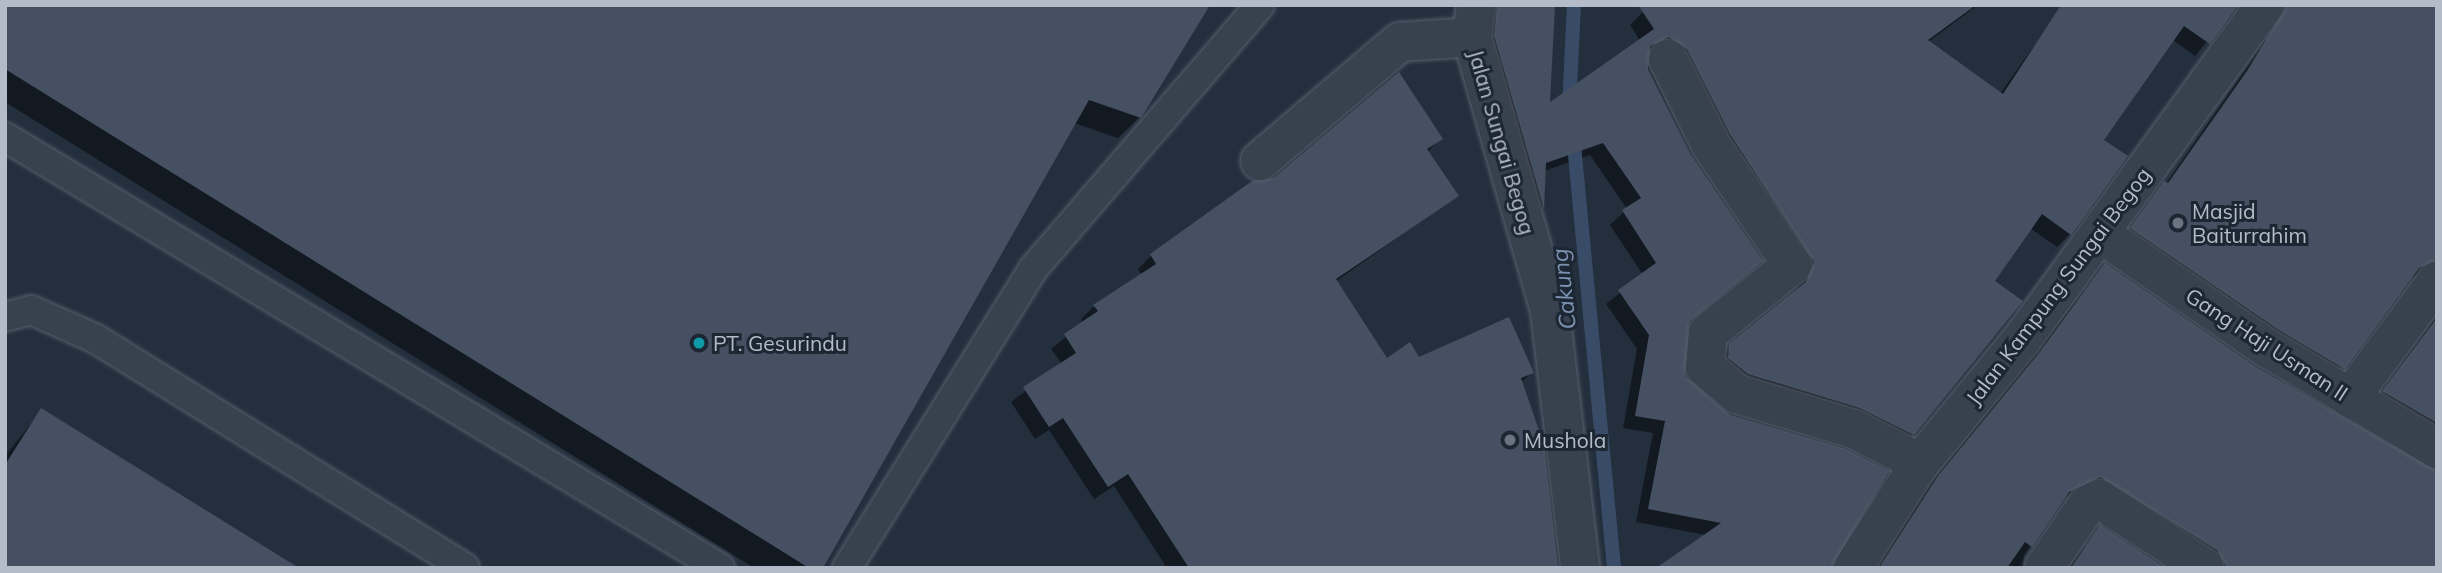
<!DOCTYPE html>
<style>
body{margin:0}
#map{position:relative;width:2442px;height:573px;overflow:hidden;background:#242f3e;font-family:Mulish,sans-serif}
div>[style]{position:absolute}
.shadow>*{inset:0;background:#0007}
.stream>*{height:14px;margin:-7px;padding:0 7px;transform-origin:7px;border-radius:7px;background:#394c67}
.building>*{inset:0;background:#455162}
.roads{filter:drop-shadow(0 0 2px #565f6c) drop-shadow(0 0 2px #565f6c)}
.lane>*{height:28px;margin:-14px;padding:0 14px;transform-origin:14px;border-radius:14px;background:#38414e}
.street>*{height:38px;margin:-19px;padding:0 19px;transform-origin:19px;border-radius:19px;background:#38414e}
.dots>*{width:19px;height:19px;translate:-50% -50%;box-sizing:border-box;border:4px solid #1d2633;border-radius:50%}
span{translate:-50% -50%;white-space:nowrap;text-align:center;line-height:1.15;-webkit-text-stroke:6px #1d2633;paint-order:stroke}
.street-label{font-size:21px;color:#b4bcc9}
.poi-label{font-size:21px;color:#b4bcc9}
.left{translate:0 -50%;text-align:left}
.water-label{font-size:23px;color:#7c92b1;font-style:italic}
.frame{position:absolute;inset:0;border:7px solid #b4bcc9;pointer-events:none}
</style>
<div id="map">
<div class="shadow">
<div style="clip-path:polygon(5px 5px,1207px 5px,1140px 117px,1118px 138px,1074px 123px,821px 568px,754px 568px,5px 102px)"></div>
<div style="clip-path:polygon(1483px 5px,1553px 5px,1548px 105px,1640px 41px,1630px 25px,1643px 12px,1978px 5px,1928px 42px,2000px 94px,2063px 5px,2236px 5px,2195px 56px,2173px 40px,2101px 141px,2070px 234px,2057px 247px,2030px 228px,1993px 282px,1913px 434px,1900px 447px,1734px 387px,1717px 359px,1795px 293px,1802px 276px,1655px 49px,1648px 51px,1644px 57px,1747px 273px,1687px 324px,1683px 375px,1833px 556px,1832px 568px,1659px 568px,1706px 535px,1636px 522px,1653px 433px,1623px 428px,1637px 349px,1606px 304px,1643px 275px,1610px 225px,1627px 209px,1590px 155px,1544px 171px,1542px 208px,1530px 219px)"></div>
<div style="clip-path:polygon(2269px 5px,2437px 5px,2437px 276px,2425px 271px,2410px 278px,2330px 380px,2119px 241px,2166px 184px,2270px 33px,2273px 10px)"></div>
<div style="clip-path:polygon(1440px 139px,1427px 152px,1456px 196px,1335px 282px,1386px 360px,1419px 359px,1531px 373px,1521px 383px,1556px 568px,1162px 568px,1165px 565px,1114px 486px,1094px 499px,1049px 430px,1035px 439px,1011px 402px,1062px 364px,1051px 349px,1083px 323px,1081px 319px,1094px 306px,1142px 275px,1138px 269px,1151px 256px)"></div>
<div style="clip-path:polygon(2105px 265px,2255px 368px,2437px 568px,2207px 568px,2075px 491px,2062px 500px,2024px 556px,2023px 568px,1876px 568px,1925px 491px)"></div>
<div style="clip-path:polygon(2437px 316px,2437px 445px,2371px 405px)"></div>
<div style="clip-path:polygon(42px 410px,5px 568px,5px 456px)"></div>
<div style="clip-path:polygon(2100px 528px,2161px 568px,2068px 568px)"></div>
</div>
<div class="stream">
<div style="left:1569px;top:107px;width:102px;rotate:-87.2deg"></div>
<div style="left:1573px;top:134px;width:436px;rotate:84.6deg"></div>
</div>
<div class="building">
<div style="clip-path:polygon(5px 5px,1210px 5px,1141px 118px,1089px 100px,823px 568px,809px 568px,5px 69px)"></div>
<div style="clip-path:polygon(1497px 5px,1555px 5px,1550px 102px,1654px 29px,1638px 5px,1976px 5px,1928px 40px,2003px 94px,2061px 5px,2238px 5px,2210px 44px,2184px 26px,2104px 140px,2128px 156px,2071px 235px,2042px 214px,1995px 281px,2023px 301px,1914px 435px,1860px 408px,1748px 374px,1728px 358px,1729px 344px,1806px 282px,1814px 262px,1730px 134px,1687px 49px,1669px 37px,1650px 46px,1648px 69px,1691px 155px,1763px 261px,1689px 322px,1685px 376px,1730px 415px,1846px 449px,1889px 471px,1831px 568px,1656px 568px,1721px 523px,1648px 509px,1665px 421px,1635px 416px,1649px 335px,1618px 290px,1656px 263px,1622px 210px,1641px 198px,1603px 143px,1546px 163px,1544px 209px,1494px 35px)"></div>
<div style="clip-path:polygon(2287px 5px,2437px 5px,2437px 260px,2419px 268px,2345px 369px,2279px 330px,2130px 228px,2164px 181px,2168px 183px,2247px 71px)"></div>
<div style="clip-path:polygon(1399px 72px,1443px 139px,1427px 149px,1459px 196px,1336px 279px,1387px 358px,1410px 342px,1419px 357px,1509px 317px,1534px 373px,1521px 378px,1544px 445px,1558px 568px,1189px 568px,1128px 474px,1108px 487px,1063px 418px,1049px 427px,1023px 387px,1076px 353px,1064px 334px,1098px 311px,1093px 305px,1156px 264px,1150px 254px,1252px 181px,1274px 178px)"></div>
<div style="clip-path:polygon(2105px 263px,2256px 367px,2437px 471px,2437px 568px,2227px 568px,2217px 550px,2100px 477px,2069px 492px,2032px 547px,2025px 542px,2007px 568px,1879px 568px,1938px 476px,2040px 352px)"></div>
<div style="clip-path:polygon(2437px 318px,2437px 423px,2382px 391px)"></div>
<div style="clip-path:polygon(41px 408px,299px 568px,5px 568px,5px 465px)"></div>
<div style="clip-path:polygon(2100px 525px,2165px 568px,2071px 568px)"></div>
</div>
<div class="roads">
<div class="lane">
<div style="left:5px;top:137px;width:835px;rotate:31.08deg"></div>
<div style="left:5px;top:317px;width:27px;rotate:-15deg"></div>
<div style="left:31px;top:310px;width:71px;rotate:24deg"></div>
<div style="left:96px;top:339px;width:434px;rotate:31.8deg"></div>
<div style="left:847px;top:568px;width:352px;rotate:-58.1deg"></div>
<div style="left:1033px;top:269px;width:348px;rotate:-49.3deg"></div>
</div>
<div class="street">
<div style="left:1476px;top:5px;width:32px;rotate:97deg"></div>
<div style="left:1472px;top:37px;width:285px;rotate:74.1deg"></div>
<div style="left:1550px;top:311px;width:259px;rotate:83.3deg"></div>
<div style="left:1668px;top:59px;width:96px;rotate:63.4deg"></div>
<div style="left:1711px;top:145px;width:145px;rotate:56deg"></div>
<div style="left:1792px;top:265px;width:108px;rotate:141deg"></div>
<div style="left:1708px;top:333px;width:34px;rotate:95deg"></div>
<div style="left:1705px;top:367px;width:42px;rotate:40.2deg"></div>
<div style="left:1737px;top:394px;width:122px;rotate:16.7deg"></div>
<div style="left:1854px;top:429px;width:74px;rotate:27.3deg"></div>
<div style="left:1260px;top:161px;width:184px;rotate:-40.4deg"></div>
<div style="left:1400px;top:42px;width:72px;rotate:-4deg"></div>
<div style="left:2101px;top:234px;width:201px;rotate:34.5deg"></div>
<div style="left:2267px;top:348px;width:198px;rotate:30.7deg"></div>
<div style="left:2350px;top:398px;width:146px;rotate:-53.4deg"></div>
<div style="left:1853px;top:568px;width:125px;rotate:-57.5deg"></div>
<div style="left:1920px;top:463px;width:162px;rotate:-50.5deg"></div>
<div style="left:2023px;top:338px;width:412px;rotate:-54deg"></div>
<div style="left:2044px;top:568px;width:76px;rotate:-55.7deg"></div>
<div style="left:2087px;top:505px;width:13px;rotate:-27deg"></div>
<div style="left:2099px;top:499px;width:126px;rotate:33.1deg"></div>
</div>
</div>
<div class="dots">
<div style="left:2178px;top:223px;background:#6b7280"></div>
<div style="left:699px;top:343px;background:#0f9aa8"></div>
<div style="left:1510px;top:440px;background:#6b7280"></div>
</div>
<div class="street-label">
<span style="left:1502px;top:142px;rotate:74deg">Jalan Sungai Begog</span>
<span style="left:2058px;top:286px;rotate:-53deg">Jalan Kampung Sungai Begog</span>
<span style="left:2267px;top:344px;rotate:33deg">Gang Haji Usman II</span>
</div>
<div class="poi-label">
<span class="left" style="left:2192px;top:223px">Masjid<br>Baiturrahim</span>
<span class="left" style="left:713px;top:343px">PT. Gesurindu</span>
<span class="left" style="left:1524px;top:440px">Mushola</span>
</div>
<div class="water-label">
<span style="left:1564px;top:289px;rotate:-96deg">Cakung</span>
</div>
<div class="frame"></div>
</div>
